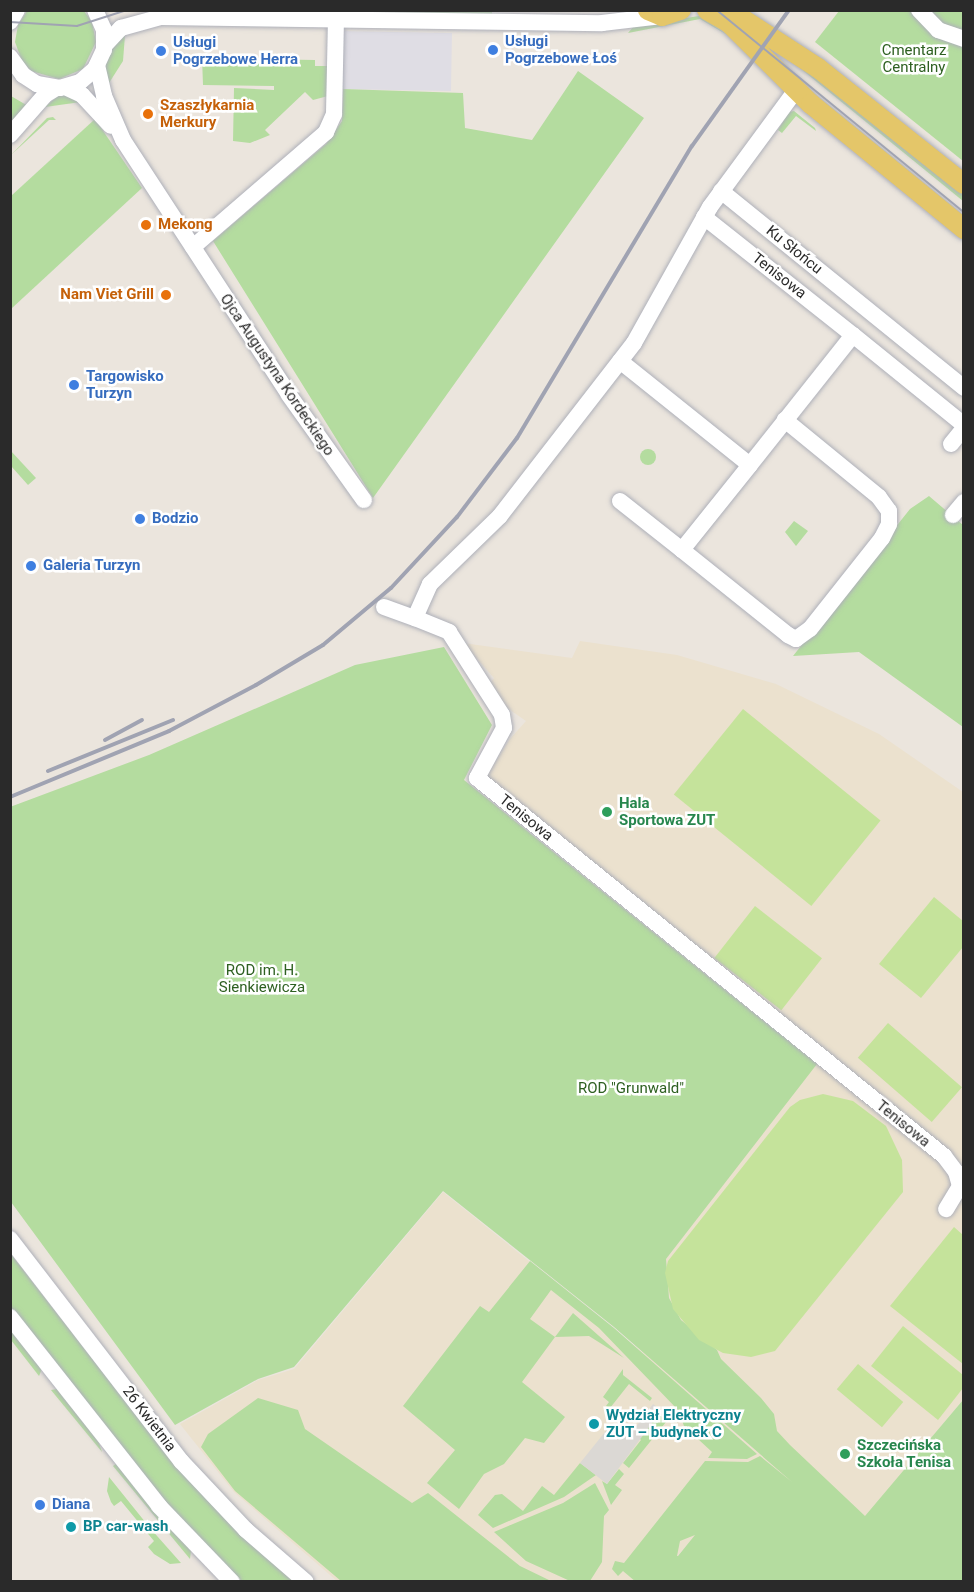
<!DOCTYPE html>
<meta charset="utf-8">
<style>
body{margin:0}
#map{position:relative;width:974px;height:1592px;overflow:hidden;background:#ebe5dd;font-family:Roboto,sans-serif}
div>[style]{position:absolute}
.industrial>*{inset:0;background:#dfdde4;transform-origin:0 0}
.education>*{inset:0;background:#ebe1ce}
.green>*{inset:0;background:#b4dc9f}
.round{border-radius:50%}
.pitch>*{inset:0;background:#c5e39b;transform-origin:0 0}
.plaza>*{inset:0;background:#dbd8d4}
.roads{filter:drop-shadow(0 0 2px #aeb0b9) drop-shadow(0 0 2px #aeb0b9)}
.minor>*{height:16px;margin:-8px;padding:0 8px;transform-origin:8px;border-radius:8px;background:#fff}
.major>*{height:20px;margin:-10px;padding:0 10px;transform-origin:10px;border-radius:10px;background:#e4c669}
.tram>*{height:1.5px;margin:-0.75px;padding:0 0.75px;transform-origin:0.75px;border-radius:0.75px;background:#a0a3b2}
.rail>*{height:4px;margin:-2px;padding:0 2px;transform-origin:2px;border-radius:2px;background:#a0a3b2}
.dots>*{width:16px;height:16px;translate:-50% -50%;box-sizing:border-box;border:3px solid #fff;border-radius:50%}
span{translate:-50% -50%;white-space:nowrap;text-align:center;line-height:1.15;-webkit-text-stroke:5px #fff;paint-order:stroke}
.shop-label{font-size:15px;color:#366cbe;font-weight:700}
.left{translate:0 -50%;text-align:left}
.park-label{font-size:15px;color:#2e6021}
.food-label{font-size:15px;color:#c56008;font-weight:700}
.right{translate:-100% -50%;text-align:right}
.street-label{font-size:15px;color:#2a2a2a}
.leisure-label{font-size:15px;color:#27864d;font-weight:700}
.culture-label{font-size:15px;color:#0d838f;font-weight:700}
.frame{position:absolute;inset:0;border:12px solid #2a2a2a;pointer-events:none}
</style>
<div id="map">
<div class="industrial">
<div style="left:340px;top:31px;width:112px;height:58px;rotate:1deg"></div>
</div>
<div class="education">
<div style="clip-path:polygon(580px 641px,677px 655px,776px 684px,879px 734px,963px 792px,963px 1400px,866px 1516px,831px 1516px,762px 1458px,656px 1581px,337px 1581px,234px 1492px,180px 1424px,258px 1380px,294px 1369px,443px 1192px,647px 1356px,614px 1326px,825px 1052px,488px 780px,488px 774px,509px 740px,526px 721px,506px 707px,490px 683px,494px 678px,463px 643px,572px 658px)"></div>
</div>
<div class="green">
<div style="clip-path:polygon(438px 10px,492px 12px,492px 17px,200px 11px)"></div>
<div style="clip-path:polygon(27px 11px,84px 11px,92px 22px,96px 42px,83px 69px,59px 79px,31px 71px,22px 61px,15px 42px,18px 25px)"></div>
<div style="clip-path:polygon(839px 11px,963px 11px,963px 161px,815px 42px)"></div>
<div style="clip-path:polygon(699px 16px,736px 40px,700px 19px,628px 33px,634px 26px)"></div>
<div style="clip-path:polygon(125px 35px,123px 61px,109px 83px,102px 74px,110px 48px)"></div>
<div style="clip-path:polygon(779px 51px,802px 64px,963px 192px,963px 201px)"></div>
<div style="clip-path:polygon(202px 58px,315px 60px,315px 66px,328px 66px,328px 96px,313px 100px,305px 92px,265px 130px,270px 135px,250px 143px,233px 141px,234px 88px,274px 90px,274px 86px,203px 85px)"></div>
<div style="clip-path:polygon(578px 71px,644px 118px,373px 498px,213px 241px,326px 144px,342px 121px,343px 89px,463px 93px,465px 128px,532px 140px)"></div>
<div style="clip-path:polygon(65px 95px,81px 102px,45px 107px,58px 96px)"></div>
<div style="clip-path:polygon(11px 96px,28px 106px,11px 126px)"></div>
<div style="clip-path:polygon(794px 111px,815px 128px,816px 131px,796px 116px,782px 133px,778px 130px,789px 112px)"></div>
<div style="clip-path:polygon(53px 117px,56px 120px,49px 120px,11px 155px,47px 118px)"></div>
<div style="clip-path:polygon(95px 119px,142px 188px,11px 309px,11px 196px)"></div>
<div class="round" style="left:640px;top:449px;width:16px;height:16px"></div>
<div style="clip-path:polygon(10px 450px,36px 478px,28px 485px,11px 466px)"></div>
<div style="clip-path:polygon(929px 496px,963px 525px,963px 727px,859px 652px,793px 656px,910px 509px)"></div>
<div style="clip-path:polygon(794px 521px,808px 531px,796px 546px,785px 532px)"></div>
<div style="clip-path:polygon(evenodd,444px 647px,492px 725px,464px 780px,817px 1064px,666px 1259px,669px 1298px,681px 1320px,717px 1350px,721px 1359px,761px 1398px,774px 1414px,777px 1431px,790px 1445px,865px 1516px,963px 1400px,963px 1581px,636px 1582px,623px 1571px,618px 1576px,612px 1569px,615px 1561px,624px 1563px,705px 1461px,748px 1462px,760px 1456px,792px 1482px,614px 1327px,443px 1191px,294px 1367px,258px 1379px,175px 1425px,11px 1202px,10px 807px,149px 755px,355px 665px,444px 647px,695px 1535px,678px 1556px,677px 1556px,680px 1541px,695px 1535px)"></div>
<div style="clip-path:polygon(10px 1253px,177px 1468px,294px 1581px,242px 1581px,213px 1556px,178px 1517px,11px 1308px)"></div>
<div style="clip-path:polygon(530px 1261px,614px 1328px,757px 1454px,747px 1459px,708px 1458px,712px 1452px,684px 1426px,678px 1410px,599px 1328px,551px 1290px,530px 1319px,555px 1337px,573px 1313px,624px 1358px,589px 1336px,555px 1337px,522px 1382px,565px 1417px,544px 1443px,525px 1438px,504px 1464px,484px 1474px,459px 1509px,427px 1483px,455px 1450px,403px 1406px,480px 1306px,489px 1312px)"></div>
<div style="clip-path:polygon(10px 1327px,42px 1369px,39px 1376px,11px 1340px)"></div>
<div style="clip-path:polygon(623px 1369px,623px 1375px,652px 1398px,650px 1401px,629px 1384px,610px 1408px,606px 1406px,609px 1402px,603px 1397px)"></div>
<div style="clip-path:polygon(57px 1389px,98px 1440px,102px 1452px,51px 1390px)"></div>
<div style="clip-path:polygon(258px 1398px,298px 1410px,305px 1429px,412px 1503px,428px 1493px,520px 1566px,551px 1581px,341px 1581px,235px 1491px,201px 1447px,208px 1434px)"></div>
<div style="clip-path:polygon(665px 1413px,670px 1417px,629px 1468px,623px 1463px,641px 1440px,639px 1438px,658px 1415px)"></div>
<div style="clip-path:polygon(580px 1463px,596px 1475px,564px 1497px,493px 1528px,478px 1515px,495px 1495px,502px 1494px,523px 1511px,542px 1486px,554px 1495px)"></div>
<div style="clip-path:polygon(116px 1464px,191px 1551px,190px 1559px,113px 1466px)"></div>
<div style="clip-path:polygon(619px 1469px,624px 1474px,615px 1485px,622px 1490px,611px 1505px,602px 1481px,607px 1484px)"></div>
<div style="clip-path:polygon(109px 1477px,150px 1528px,181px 1563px,170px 1564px,154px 1554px,148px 1547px,154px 1541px,121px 1501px,114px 1506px,111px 1502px,107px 1491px)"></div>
<div style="clip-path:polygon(595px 1483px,609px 1510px,604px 1516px,602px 1562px,590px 1581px,570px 1581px,526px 1561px,494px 1532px,563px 1503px)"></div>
</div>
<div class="pitch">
<div style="left:743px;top:709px;width:177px;height:110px;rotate:39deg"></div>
<div style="clip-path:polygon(934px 897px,963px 921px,963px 947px,921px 998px,879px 964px)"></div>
<div style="left:755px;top:906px;width:85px;height:66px;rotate:38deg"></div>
<div style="left:888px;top:1023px;width:98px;height:46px;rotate:41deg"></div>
<div style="clip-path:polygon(823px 1094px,853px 1101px,886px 1126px,902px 1160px,903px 1192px,775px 1351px,751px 1357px,723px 1353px,699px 1340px,673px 1309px,665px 1273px,668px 1261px,790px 1107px,800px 1100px)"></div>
<div style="clip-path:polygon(954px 1227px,963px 1235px,963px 1364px,890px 1306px)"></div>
<div style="clip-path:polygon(903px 1326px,963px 1375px,963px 1388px,938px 1420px,871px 1366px)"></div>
<div style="left:858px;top:1364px;width:59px;height:33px;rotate:40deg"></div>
</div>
<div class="plaza">
<div style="clip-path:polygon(653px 1404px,665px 1413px,658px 1415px,607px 1484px,580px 1463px,609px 1427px,632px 1432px)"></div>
</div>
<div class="roads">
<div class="minor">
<div style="left:919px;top:10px;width:28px;rotate:46deg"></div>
<div style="left:938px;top:30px;width:28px;rotate:19deg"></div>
<div style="left:10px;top:22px;width:14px;rotate:-60deg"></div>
<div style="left:104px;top:46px;width:25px;rotate:-47deg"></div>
<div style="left:121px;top:28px;width:41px;rotate:-15.4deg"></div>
<div style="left:161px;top:17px;width:441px;rotate:0.8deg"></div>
<div style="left:602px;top:23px;width:60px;rotate:-6.7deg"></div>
<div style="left:10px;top:57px;width:22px;rotate:54deg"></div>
<div style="left:23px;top:75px;width:17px;rotate:33deg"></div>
<div style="left:37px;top:84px;width:23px;rotate:10deg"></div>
<div style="left:60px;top:88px;width:21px;rotate:-17deg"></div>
<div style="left:80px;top:82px;width:20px;rotate:-41deg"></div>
<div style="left:95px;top:69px;width:21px;rotate:-65deg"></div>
<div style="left:104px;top:50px;width:20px;rotate:-90deg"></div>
<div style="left:104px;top:30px;width:22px;rotate:-114deg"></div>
<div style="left:97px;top:65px;width:32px;rotate:77deg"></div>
<div style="left:104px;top:96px;width:48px;rotate:66.6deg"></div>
<div style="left:123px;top:140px;width:304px;rotate:56.9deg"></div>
<div style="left:289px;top:395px;width:129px;rotate:54.5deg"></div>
<div style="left:65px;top:87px;width:19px;rotate:25deg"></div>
<div style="left:82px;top:95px;width:42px;rotate:46.9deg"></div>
<div style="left:796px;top:90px;width:145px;rotate:126.3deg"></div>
<div style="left:710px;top:207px;width:156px;rotate:119.2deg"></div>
<div style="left:634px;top:343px;width:219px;rotate:127.8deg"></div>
<div style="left:500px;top:516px;width:98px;rotate:135.8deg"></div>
<div style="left:430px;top:584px;width:37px;rotate:114deg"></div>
<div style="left:415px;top:618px;width:37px;rotate:22deg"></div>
<div style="left:449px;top:632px;width:98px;rotate:57.4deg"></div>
<div style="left:502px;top:715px;width:13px;rotate:81deg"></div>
<div style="left:504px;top:728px;width:57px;rotate:118.4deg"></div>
<div style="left:477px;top:778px;width:601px;rotate:38.99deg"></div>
<div style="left:944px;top:1156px;width:20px;rotate:53deg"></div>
<div style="left:956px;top:1172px;width:15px;rotate:74deg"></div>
<div style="left:960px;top:1186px;width:27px;rotate:121deg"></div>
<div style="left:10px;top:135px;width:53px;rotate:-48.8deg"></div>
<div style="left:45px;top:95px;width:13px;rotate:-32deg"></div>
<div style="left:721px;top:191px;width:313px;rotate:39deg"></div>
<div style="left:704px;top:217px;width:190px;rotate:38.4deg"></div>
<div style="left:853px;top:335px;width:166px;rotate:128.4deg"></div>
<div style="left:193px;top:247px;width:176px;rotate:-40.8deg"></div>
<div style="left:326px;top:132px;width:20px;rotate:-66deg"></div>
<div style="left:334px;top:114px;width:96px;rotate:-88.8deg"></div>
<div style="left:853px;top:335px;width:143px;rotate:39deg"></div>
<div style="left:620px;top:361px;width:166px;rotate:38.7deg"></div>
<div style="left:750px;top:465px;width:109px;rotate:128.7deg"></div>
<div style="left:682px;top:550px;width:79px;rotate:-141.7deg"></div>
<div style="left:951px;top:444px;width:21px;rotate:-51deg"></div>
<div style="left:953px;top:515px;width:17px;rotate:-50deg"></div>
<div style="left:682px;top:550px;width:136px;rotate:38.7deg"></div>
<div style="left:788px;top:635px;width:9px;rotate:27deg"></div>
<div style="left:796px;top:639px;width:17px;rotate:-36deg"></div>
<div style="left:810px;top:629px;width:116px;rotate:-51.6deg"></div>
<div style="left:882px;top:538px;width:16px;rotate:-63deg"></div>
<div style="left:889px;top:524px;width:13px;rotate:-90deg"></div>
<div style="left:889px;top:511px;width:17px;rotate:-126deg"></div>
<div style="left:879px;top:497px;width:122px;rotate:-140.7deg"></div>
<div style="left:384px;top:607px;width:33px;rotate:20deg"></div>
<div style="left:10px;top:1239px;width:280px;rotate:52.4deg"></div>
<div style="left:181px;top:1461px;width:95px;rotate:46.7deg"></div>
<div style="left:246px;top:1530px;width:79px;rotate:40.9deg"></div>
<div style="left:10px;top:1317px;width:241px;rotate:51.7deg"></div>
<div style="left:159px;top:1506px;width:105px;rotate:46.2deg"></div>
</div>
<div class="major">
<div style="left:648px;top:10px;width:15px;rotate:23deg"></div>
<div style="left:662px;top:16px;width:20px;rotate:-18deg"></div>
<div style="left:707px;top:10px;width:24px;rotate:30deg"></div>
<div style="left:728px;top:22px;width:117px;rotate:44.7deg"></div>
<div style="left:811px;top:104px;width:198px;rotate:39.2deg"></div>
<div style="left:730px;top:11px;width:105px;rotate:32.9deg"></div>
<div style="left:818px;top:68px;width:186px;rotate:38.5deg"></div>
</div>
</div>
<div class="tram">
<div style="left:568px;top:10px;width:43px"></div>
<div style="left:717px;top:10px;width:319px;rotate:39.3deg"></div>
<div style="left:10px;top:22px;width:67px;rotate:3.4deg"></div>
<div style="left:77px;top:26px;width:52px;rotate:-17.7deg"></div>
</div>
<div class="rail">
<div style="left:105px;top:740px;width:42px;rotate:-28.4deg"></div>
<div style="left:48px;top:771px;width:135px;rotate:-22.2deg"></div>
<div style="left:10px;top:797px;width:172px;rotate:-22.5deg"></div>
<div style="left:169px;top:731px;width:98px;rotate:-27.9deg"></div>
<div style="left:256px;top:685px;width:78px;rotate:-30.8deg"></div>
<div style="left:323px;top:645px;width:89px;rotate:-40deg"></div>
<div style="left:391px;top:588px;width:97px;rotate:-47.1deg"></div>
<div style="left:457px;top:517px;width:99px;rotate:-52.8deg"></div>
<div style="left:517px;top:438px;width:340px;rotate:-59.1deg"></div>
<div style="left:692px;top:146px;width:167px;rotate:-54.5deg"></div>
</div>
<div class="dots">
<div style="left:493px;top:50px;background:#3f7fe0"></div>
<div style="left:161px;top:51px;background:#3f7fe0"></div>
<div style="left:148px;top:114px;background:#e8710a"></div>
<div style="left:146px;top:225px;background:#e8710a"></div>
<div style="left:166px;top:295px;background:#e8710a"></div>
<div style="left:74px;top:385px;background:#3f7fe0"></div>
<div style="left:140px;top:519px;background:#3f7fe0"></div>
<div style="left:31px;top:566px;background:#3f7fe0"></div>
<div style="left:607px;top:812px;background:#2e9e5b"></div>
<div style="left:594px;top:1424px;background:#0f9aa8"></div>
<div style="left:845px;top:1454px;background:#2e9e5b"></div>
<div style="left:40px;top:1505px;background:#3f7fe0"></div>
<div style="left:71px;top:1527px;background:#0f9aa8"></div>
</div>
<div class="shop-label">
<span class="left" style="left:505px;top:50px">Usługi<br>Pogrzebowe Łoś</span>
<span class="left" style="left:173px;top:51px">Usługi<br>Pogrzebowe Herra</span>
<span class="left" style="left:86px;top:385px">Targowisko<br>Turzyn</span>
<span class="left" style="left:152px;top:519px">Bodzio</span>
<span class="left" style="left:43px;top:566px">Galeria Turzyn</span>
<span class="left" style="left:52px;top:1505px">Diana</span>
</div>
<div class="park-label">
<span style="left:914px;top:59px">Cmentarz<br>Centralny</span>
<span style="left:262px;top:979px">ROD im. H.<br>Sienkiewicza</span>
<span style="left:631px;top:1089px">ROD "Grunwald"</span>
</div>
<div class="food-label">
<span class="left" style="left:160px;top:114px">Szaszłykarnia<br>Merkury</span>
<span class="left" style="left:158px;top:225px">Mekong</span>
<span class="right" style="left:154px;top:295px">Nam Viet Grill</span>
</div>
<div class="street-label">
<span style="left:794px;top:250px;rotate:39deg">Ku Słońcu</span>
<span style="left:779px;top:276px;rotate:38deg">Tenisowa</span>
<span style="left:277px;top:375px;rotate:56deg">Ojca Augustyna Kordeckiego</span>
<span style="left:526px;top:818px;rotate:39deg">Tenisowa</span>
<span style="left:903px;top:1124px;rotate:39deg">Tenisowa</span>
<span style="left:149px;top:1419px;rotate:53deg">26 Kwietnia</span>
</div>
<div class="leisure-label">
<span class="left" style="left:619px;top:812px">Hala<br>Sportowa ZUT</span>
<span class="left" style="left:857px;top:1454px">Szczecińska<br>Szkoła Tenisa</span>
</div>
<div class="culture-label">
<span class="left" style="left:606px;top:1424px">Wydział Elektryczny<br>ZUT – budynek C</span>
<span class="left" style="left:83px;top:1527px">BP car-wash</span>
</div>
<div class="frame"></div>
</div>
